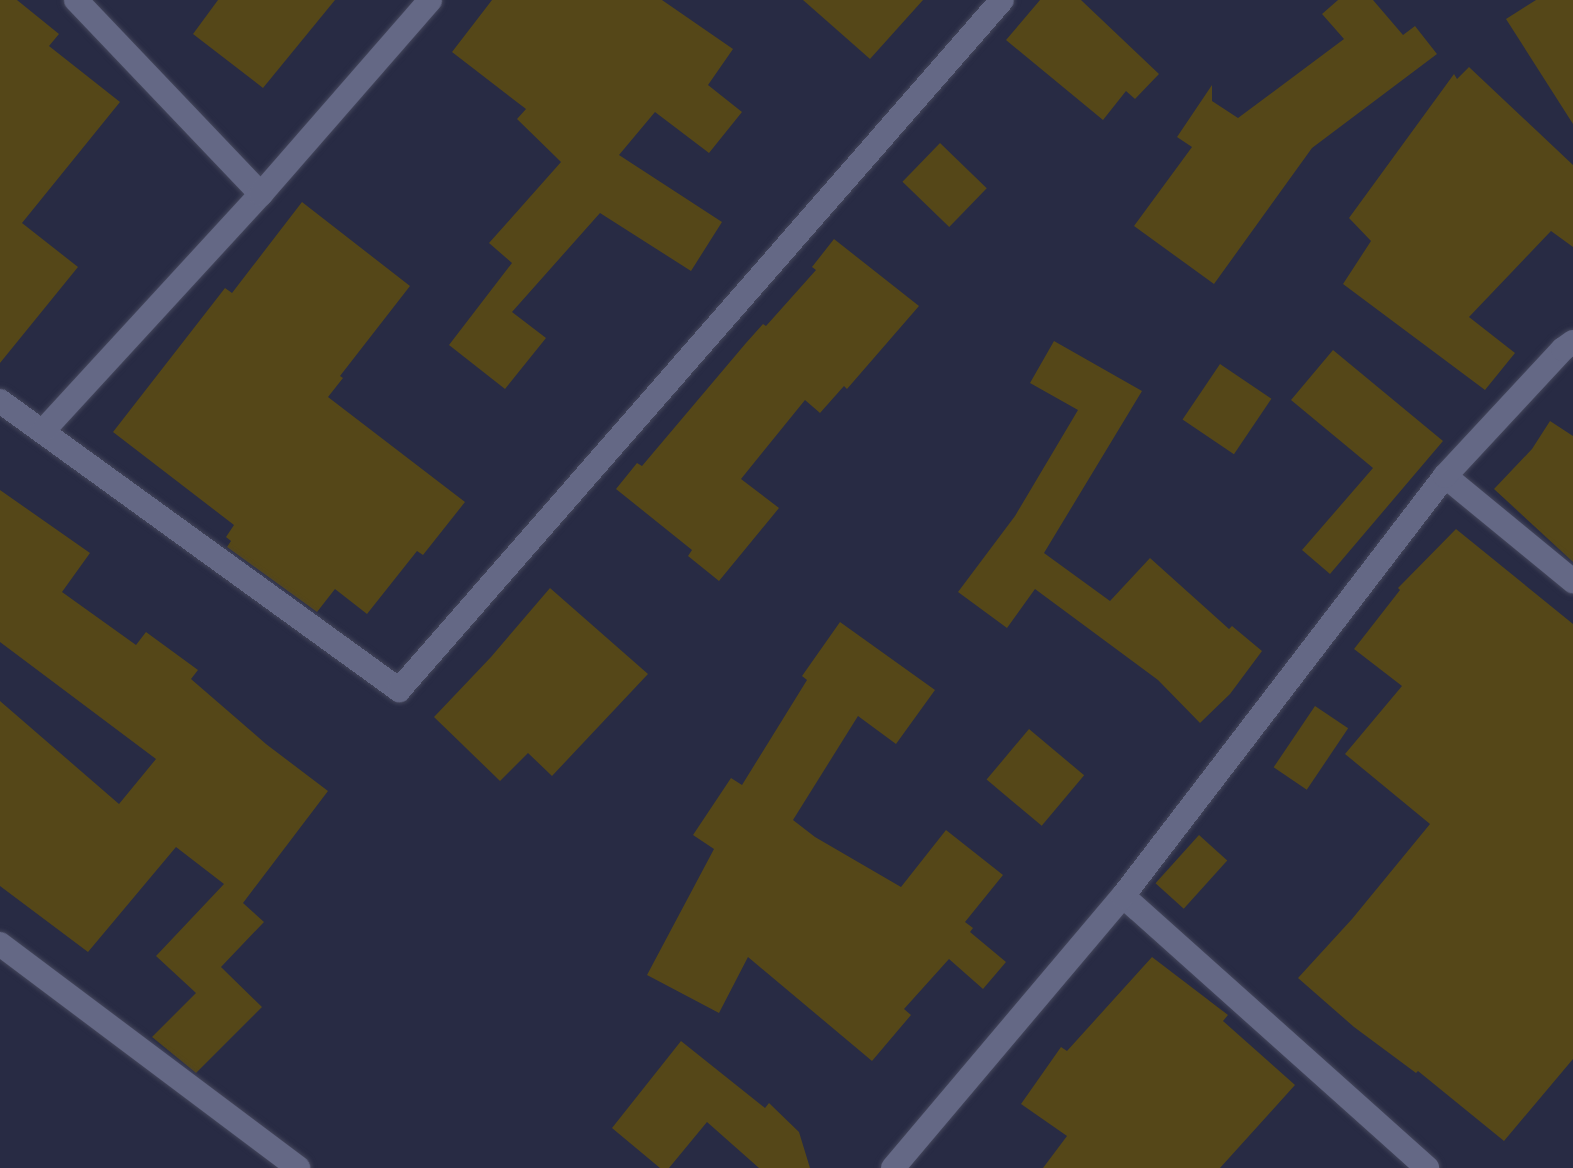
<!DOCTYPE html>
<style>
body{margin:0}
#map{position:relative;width:1573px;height:1168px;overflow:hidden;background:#282b44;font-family:"Source Sans 3",sans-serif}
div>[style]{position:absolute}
.building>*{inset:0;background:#554718;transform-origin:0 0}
.roads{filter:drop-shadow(0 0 2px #44465b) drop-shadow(0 0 2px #44465b)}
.minor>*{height:24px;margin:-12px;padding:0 12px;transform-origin:12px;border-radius:12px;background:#646885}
span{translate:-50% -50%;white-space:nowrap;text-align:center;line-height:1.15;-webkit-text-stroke:6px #1e2139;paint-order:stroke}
</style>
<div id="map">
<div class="building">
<div style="clip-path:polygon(0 0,17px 0,59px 34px,49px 46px,120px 102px,22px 223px,78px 267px,0 363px)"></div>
<div style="clip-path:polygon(218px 0,335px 0,263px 88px,193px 34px)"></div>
<div style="clip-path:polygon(492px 0,662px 0,733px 49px,708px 85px,742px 112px,709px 153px,655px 112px,619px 155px,722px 222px,691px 271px,600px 213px,512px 312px,546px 338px,505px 389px,449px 345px,512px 263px,489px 243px,561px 162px,517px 119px,526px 109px,452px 52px)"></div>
<div style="clip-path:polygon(803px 0,923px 0,870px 59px)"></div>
<div style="clip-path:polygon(1040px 0,1081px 0,1159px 74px,1135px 99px,1126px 91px,1103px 120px,1006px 40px)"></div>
<div style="clip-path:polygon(1338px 0,1373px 0,1403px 35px,1415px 26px,1437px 54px,1312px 148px,1214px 284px,1134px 226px,1192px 147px,1177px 137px,1212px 85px,1212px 101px,1238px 118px,1344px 39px,1322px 14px)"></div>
<div style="clip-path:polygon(1536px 0,1573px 0,1573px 124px,1506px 19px)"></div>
<div style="clip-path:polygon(1469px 67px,1573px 165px,1573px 247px,1551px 231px,1469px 317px,1515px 353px,1485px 390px,1343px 284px,1371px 241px,1349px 218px,1454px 74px,1457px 79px)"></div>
<div style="left:940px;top:143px;width:65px;height:54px;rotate:44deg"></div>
<div style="clip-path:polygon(302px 202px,410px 286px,340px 376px,343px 378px,328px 397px,465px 502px,423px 555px,417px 551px,367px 614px,335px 589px,317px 612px,227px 547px,231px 541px,226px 537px,234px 525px,113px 432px,225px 288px,232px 293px)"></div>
<div style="clip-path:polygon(834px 239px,919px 306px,847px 389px,844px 386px,820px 413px,805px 400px,741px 479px,779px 508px,719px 581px,688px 556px,692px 550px,616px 489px,637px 463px,642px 466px,746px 343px,763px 324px,766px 326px,816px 270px,812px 267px)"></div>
<div style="clip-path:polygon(1054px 341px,1142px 391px,1044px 553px,1110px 601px,1150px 558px,1229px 629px,1232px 626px,1262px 651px,1230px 694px,1200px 723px,1158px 680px,1035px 589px,1007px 628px,958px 592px,1015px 516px,1078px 410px,1030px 383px)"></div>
<div style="clip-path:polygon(1333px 350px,1443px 441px,1330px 574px,1302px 550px,1373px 468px,1291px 400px)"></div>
<div style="left:1220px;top:364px;width:62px;height:67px;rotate:34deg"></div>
<div style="clip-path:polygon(1550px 421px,1573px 436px,1573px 562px,1494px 489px,1532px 449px)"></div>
<div style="clip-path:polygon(0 490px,90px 553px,62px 592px,136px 645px,146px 632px,198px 670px,191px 679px,266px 744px,328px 791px,243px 903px,264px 922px,221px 967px,262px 1007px,196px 1073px,152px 1037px,196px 993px,156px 956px,224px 884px,176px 847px,88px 952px,0 886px,0 701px,119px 804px,156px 759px,0 642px)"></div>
<div style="clip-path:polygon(1456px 529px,1573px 624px,1573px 1059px,1504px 1141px,1418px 1071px,1416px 1073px,1354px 1027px,1298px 978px,1352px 919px,1430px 824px,1345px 754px,1402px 686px,1354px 649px,1400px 590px,1398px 588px)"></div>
<div style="clip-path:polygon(550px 588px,648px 674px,552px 776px,528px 753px,500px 781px,434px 717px,491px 657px)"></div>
<div style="clip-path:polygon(840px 622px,935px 690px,896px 744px,858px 716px,793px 820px,815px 837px,901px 887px,946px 830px,1003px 875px,965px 922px,973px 928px,970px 932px,1006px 962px,983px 989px,949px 959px,904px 1009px,911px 1015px,872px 1061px,748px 957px,719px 1013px,647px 975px,714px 849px,693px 835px,731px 778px,742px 785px,807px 680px,802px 676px)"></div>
<div style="left:1315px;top:706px;width:40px;height:74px;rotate:34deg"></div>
<div style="left:1029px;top:729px;width:72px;height:66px;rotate:40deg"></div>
<div style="left:1199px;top:835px;width:38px;height:65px;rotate:42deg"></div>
<div style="clip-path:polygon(1152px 957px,1228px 1015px,1223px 1021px,1295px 1085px,1220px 1168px,1043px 1168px,1067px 1136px,1021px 1104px,1061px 1047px,1067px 1051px)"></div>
<div style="clip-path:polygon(681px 1041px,765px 1108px,769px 1103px,799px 1132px,810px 1168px,759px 1168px,707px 1122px,669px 1168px,660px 1168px,612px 1128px)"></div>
</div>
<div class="roads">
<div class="minor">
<div style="left:76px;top:0;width:268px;rotate:46.4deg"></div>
<div style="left:0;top:401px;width:493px;rotate:35.9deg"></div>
<div style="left:399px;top:690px;width:916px;rotate:-48.85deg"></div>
<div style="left:43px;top:431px;width:322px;rotate:-47.4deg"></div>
<div style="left:261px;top:194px;width:257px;rotate:-48.9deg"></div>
<div style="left:1445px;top:476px;width:166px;rotate:39.4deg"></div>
<div style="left:1123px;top:896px;width:408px;rotate:41.8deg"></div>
<div style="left:0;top:944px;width:373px;rotate:36.9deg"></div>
<div style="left:893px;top:1168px;width:356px;rotate:-49.8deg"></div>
<div style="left:1123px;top:896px;width:529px;rotate:-52.52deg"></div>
<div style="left:1445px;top:476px;width:173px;rotate:-47.1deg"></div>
<div style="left:1563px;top:349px;width:12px;rotate:-35deg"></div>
</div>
</div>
</div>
